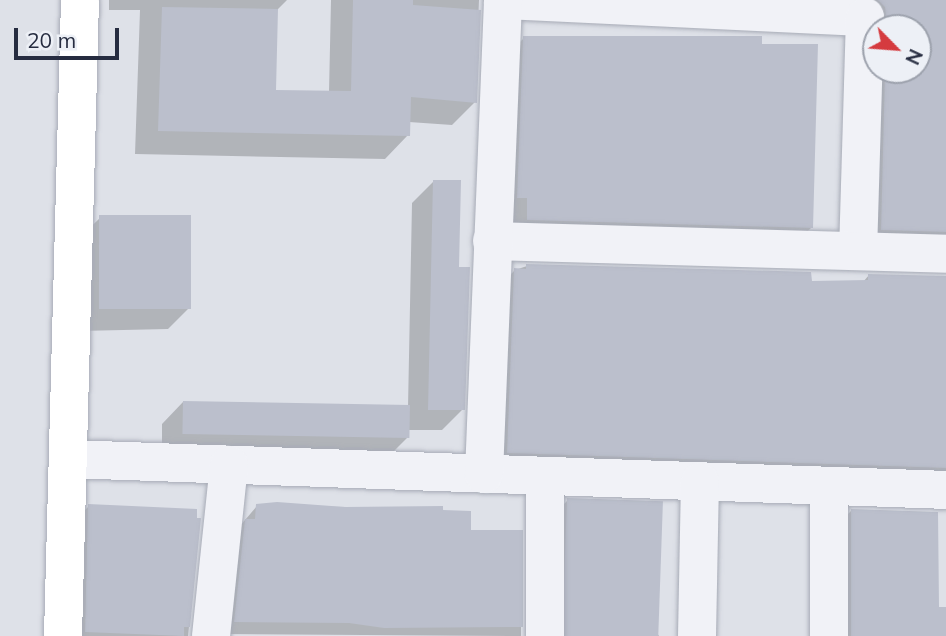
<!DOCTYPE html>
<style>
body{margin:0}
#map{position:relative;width:946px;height:636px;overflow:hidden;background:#dee1e8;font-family:Mulish,sans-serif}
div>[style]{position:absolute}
.shadow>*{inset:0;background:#0003}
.building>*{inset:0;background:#bbbfcc;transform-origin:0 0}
.roads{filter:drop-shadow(0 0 2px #a7abb6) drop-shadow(0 0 2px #a7abb6)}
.street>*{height:38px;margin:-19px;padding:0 19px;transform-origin:19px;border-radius:19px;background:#f1f2f7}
.secondary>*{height:38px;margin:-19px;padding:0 19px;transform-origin:19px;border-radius:19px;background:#fff}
span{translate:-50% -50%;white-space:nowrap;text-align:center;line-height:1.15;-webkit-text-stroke:7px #edf0f6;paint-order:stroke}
.north{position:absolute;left:862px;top:14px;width:70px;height:70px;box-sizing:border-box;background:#edf0f6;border:2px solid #9da2ad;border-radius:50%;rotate:115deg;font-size:19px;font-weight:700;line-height:28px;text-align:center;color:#262c40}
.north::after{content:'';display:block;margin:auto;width:24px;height:32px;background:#d53b3f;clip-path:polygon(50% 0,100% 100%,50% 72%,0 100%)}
.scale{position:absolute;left:14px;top:28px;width:105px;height:32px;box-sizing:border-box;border:4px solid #262c40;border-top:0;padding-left:9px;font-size:21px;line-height:24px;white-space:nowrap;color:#262c40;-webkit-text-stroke:5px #edf0f6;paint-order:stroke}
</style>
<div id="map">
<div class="shadow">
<div style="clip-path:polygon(109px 0,287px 0,276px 11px,274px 91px,329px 92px,331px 0,479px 0,475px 102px,452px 125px,409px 122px,408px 135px,385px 159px,135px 154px,140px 10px,109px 10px)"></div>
<div style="clip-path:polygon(evenodd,855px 0,946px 0,946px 258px,866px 245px,855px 0,876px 28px,918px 28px,918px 70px,876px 70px,876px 28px)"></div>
<div style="clip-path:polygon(524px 38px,811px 228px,795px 243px,512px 235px,508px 54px)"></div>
<div style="clip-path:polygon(433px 182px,457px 269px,463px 409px,442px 430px,407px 430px,407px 438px,386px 459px,162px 455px,162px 424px,183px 402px,408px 407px,412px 203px)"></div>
<div style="clip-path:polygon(100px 218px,189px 308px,168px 329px,79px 331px,78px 239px)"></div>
<div style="clip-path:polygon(527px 266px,810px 283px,863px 282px,869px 275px,946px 278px,946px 489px,492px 467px,499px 286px,515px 270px)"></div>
<div style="clip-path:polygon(568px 500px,659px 636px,555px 636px,555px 513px)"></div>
<div style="clip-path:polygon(89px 506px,200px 519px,188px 636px,75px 636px,78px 517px)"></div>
<div style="clip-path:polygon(257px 506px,441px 508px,469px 532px,521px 532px,521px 636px,223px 634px,233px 534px)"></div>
<div style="clip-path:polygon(852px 510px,938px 609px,946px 636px,837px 636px,837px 525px)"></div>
</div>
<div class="building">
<div style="clip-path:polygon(353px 0,413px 0,413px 5px,481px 10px,477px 103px,411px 97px,410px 136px,158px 131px,162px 7px,278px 9px,276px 90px,351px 91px)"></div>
<div style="clip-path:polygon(878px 0,946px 0,946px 232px,881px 230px,885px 70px,918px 70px,918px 28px,887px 28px,885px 7px)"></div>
<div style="clip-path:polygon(523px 36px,762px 36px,762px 44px,818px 44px,813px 228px,527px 220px,527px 198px,517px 198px)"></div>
<div style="clip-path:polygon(433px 180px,461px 180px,459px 267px,470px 267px,465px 410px,428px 410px)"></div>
<div style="left:191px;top:215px;width:94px;height:92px;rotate:90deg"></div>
<div style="clip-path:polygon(526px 264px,811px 272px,812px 281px,868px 280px,868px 274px,946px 276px,946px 468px,507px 453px,514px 268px,526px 269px)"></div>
<div style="left:183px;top:401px;width:227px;height:33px;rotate:1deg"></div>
<div style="left:567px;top:498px;width:96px;height:138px;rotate:2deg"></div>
<div style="clip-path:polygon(277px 502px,345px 507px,443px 506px,443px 510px,471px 511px,471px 530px,523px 530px,523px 627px,384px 628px,349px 623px,234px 622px,245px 519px,255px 519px,256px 504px)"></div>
<div style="clip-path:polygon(88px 504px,197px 509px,197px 518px,201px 518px,190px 627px,184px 627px,184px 636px,85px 632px)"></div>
<div style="clip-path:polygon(851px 509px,938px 512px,939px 607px,946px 607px,946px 636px,851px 636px)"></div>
</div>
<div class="roads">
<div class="street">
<div style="left:503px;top:0;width:362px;rotate:2.7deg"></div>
<div style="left:865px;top:17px;width:234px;rotate:91.7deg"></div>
<div style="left:492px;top:241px;width:454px;rotate:1.6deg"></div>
<div style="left:69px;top:459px;width:878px;rotate:2.02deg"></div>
<div style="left:484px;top:474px;width:474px;rotate:-87.7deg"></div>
<div style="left:545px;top:477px;width:159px;rotate:90deg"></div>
<div style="left:211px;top:636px;width:172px;rotate:-84deg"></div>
<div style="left:697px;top:636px;width:154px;rotate:-88.9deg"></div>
<div style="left:829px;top:636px;width:150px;rotate:-90deg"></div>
</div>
<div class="secondary">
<div style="left:63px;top:636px;width:636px;rotate:-88.47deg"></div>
</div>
</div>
<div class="north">N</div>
<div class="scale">20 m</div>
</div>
